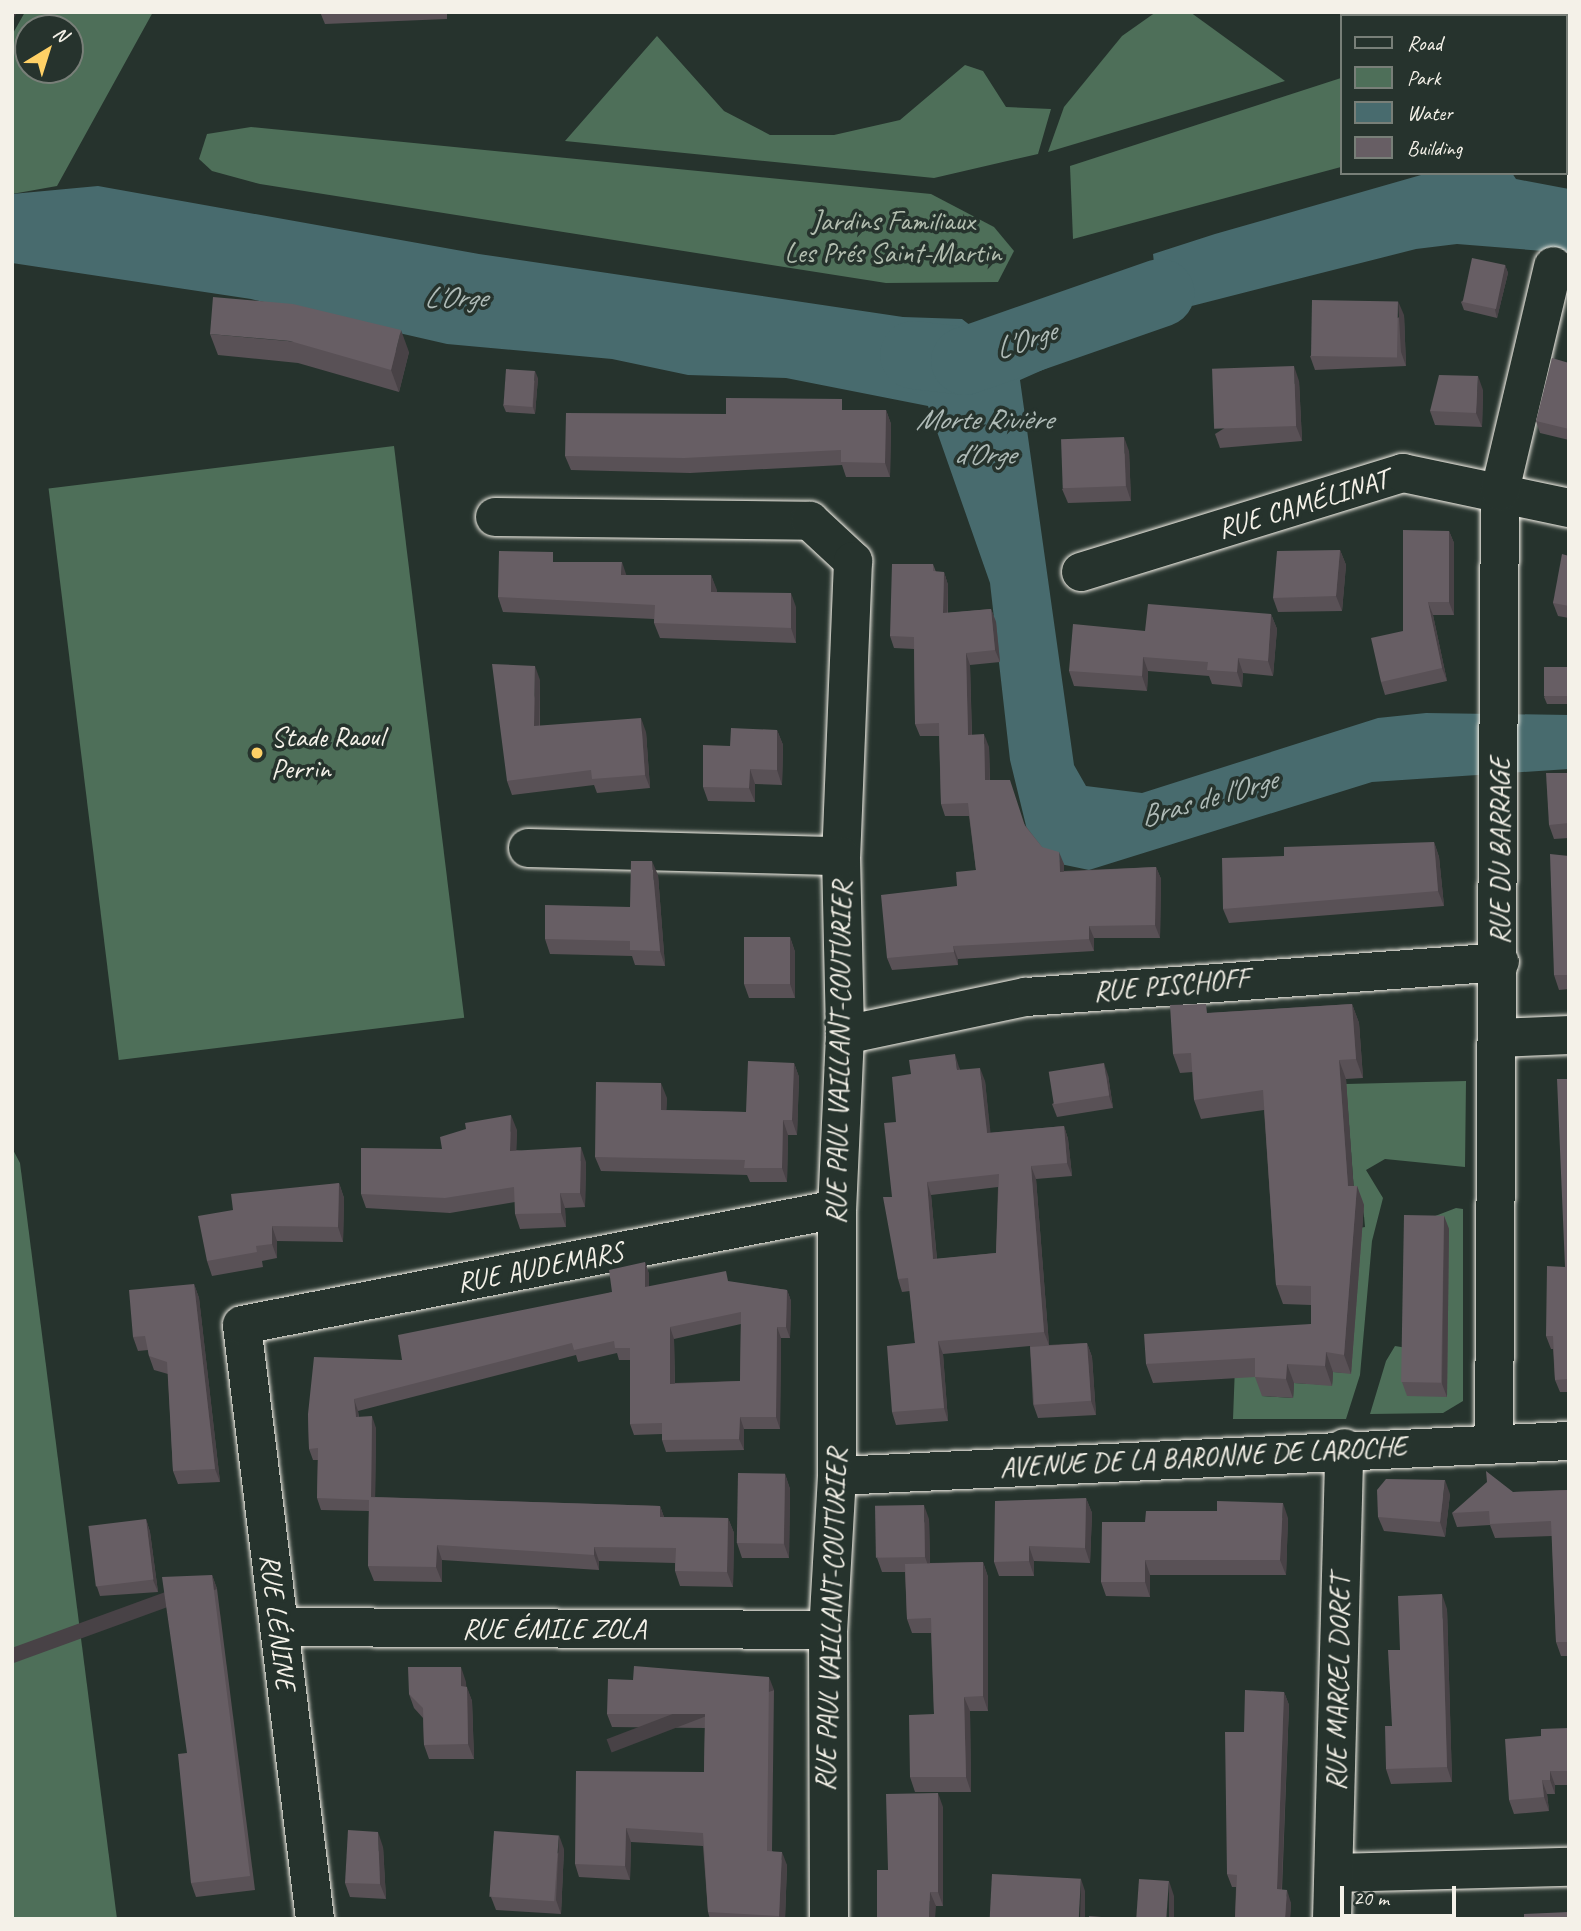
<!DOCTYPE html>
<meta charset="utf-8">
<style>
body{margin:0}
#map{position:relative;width:1581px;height:1931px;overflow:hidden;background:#26332d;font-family:Caveat,sans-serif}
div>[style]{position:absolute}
.green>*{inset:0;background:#4e6f59;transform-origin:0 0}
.water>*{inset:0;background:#486b6e}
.river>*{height:68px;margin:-34px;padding:0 34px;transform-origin:34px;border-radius:34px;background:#486b6e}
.roads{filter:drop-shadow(0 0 2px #f4f1e8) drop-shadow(0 0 2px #f4f1e8)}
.street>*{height:38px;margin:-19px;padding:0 19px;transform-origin:19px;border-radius:19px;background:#26332d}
.wall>*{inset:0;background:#595156}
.shaded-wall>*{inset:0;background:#484246;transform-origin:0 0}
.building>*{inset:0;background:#675e64;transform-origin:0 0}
.dots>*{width:19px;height:19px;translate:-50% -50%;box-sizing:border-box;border:4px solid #26332d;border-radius:50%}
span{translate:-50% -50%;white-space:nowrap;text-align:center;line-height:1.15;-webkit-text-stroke:7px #26332d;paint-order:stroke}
.park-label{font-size:28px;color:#b2bdaf}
.street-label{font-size:28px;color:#f4f1e8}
.poi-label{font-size:28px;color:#f4f1e8}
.left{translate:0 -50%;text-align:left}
.water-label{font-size:30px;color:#afbbb7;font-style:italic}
.frame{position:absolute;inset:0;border:14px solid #f4f1e8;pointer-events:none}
.legend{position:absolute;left:1340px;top:14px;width:228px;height:161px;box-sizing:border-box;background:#26332d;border:2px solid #787f78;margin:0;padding:9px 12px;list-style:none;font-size:21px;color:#f4f1e8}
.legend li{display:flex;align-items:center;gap:14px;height:35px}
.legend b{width:35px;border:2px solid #787f78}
.north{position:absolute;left:14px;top:14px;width:70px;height:70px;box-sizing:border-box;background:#26332d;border:2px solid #787f78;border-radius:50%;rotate:38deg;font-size:19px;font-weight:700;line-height:28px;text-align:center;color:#f4f1e8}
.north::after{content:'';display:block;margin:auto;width:24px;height:32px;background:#ffd166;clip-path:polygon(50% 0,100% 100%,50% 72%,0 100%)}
.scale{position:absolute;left:1340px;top:1886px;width:116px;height:32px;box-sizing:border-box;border:4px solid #f4f1e8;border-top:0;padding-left:9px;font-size:21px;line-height:24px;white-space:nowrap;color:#f4f1e8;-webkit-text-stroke:5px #26332d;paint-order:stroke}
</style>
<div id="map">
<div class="green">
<div style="clip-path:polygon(evenodd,25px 12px,153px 12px,57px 186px,12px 194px,12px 35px,25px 12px,28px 28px,70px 28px,70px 70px,28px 70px,28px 28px)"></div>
<div style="clip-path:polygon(1156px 12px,1190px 12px,1285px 81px,1048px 152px,1064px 107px,1122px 36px)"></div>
<div style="clip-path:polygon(657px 36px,724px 111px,770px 135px,834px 135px,900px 120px,965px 65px,983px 71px,1006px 107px,1051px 109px,1038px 154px,934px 178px,565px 141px)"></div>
<div style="clip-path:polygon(1341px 78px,1341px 167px,1073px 239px,1070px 166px)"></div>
<div style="left:1565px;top:81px;width:4px;height:61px;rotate:14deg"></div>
<div style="clip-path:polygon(251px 127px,931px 194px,994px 227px,1014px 251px,998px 282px,886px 283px,260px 184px,212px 171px,199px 159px,207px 134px)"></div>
<div style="left:394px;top:446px;width:576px;height:348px;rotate:83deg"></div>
<div style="clip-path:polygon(1466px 1081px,1465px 1167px,1385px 1159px,1366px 1170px,1383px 1198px,1372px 1241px,1360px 1375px,1346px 1419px,1233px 1419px,1235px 1366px,1263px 1368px,1262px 1396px,1293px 1398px,1294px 1383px,1332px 1385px,1333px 1372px,1351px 1373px,1353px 1229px,1365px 1227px,1363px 1205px,1355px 1205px,1346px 1084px)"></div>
<div style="clip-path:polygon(12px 1148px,20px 1163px,117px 1919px,12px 1919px)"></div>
<div style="clip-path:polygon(1456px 1208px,1463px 1209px,1463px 1401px,1443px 1413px,1370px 1414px,1386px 1361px,1395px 1346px,1407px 1348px,1430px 1218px)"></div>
</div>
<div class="water">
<div style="clip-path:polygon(1428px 173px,1512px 173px,1516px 179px,1569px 189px,1569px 253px,1457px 244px,1416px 249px,1180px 309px,1020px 380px,1074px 765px,1086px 786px,1142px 793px,1378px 718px,1426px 713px,1569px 715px,1569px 769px,1372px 782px,1089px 870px,1046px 861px,1028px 834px,1010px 760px,990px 583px,928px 406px,786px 378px,688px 375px,612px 359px,447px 344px,251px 299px,12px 263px,12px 194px,98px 186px,479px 254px,903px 317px,962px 319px,1012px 358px,1066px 333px,1089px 282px,1154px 263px,1153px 254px,1215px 234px)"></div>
</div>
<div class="river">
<div style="left:914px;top:355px;width:51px;rotate:6.7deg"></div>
<div style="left:965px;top:361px;width:207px;rotate:-19.2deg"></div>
</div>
<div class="roads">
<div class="street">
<div style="left:495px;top:517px;width:315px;rotate:0.7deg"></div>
<div style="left:810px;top:521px;width:59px;rotate:42.9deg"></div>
<div style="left:853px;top:561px;width:295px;rotate:92.3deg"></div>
<div style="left:841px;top:856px;width:179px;rotate:88.7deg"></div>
<div style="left:845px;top:1035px;width:174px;rotate:92.6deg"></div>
<div style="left:837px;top:1209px;width:267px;rotate:90deg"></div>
<div style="left:837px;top:1476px;width:154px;rotate:93.3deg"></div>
<div style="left:828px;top:1630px;width:289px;rotate:89.8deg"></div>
<div style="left:1081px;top:572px;width:337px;rotate:-17.1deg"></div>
<div style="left:1403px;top:473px;width:170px;rotate:11.9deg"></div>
<div style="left:528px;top:848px;width:313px;rotate:1.5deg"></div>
<div style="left:845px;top:1035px;width:185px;rotate:-11.9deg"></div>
<div style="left:1026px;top:997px;width:475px;rotate:-4.2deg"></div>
<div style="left:1498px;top:1038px;width:71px;rotate:-2.4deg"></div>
<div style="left:1494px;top:1443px;width:952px;rotate:-89.64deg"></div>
<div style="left:1500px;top:491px;width:231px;rotate:-76.7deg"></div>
<div style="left:837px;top:1476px;width:733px;rotate:-2.74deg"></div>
<div style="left:280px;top:1627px;width:548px;rotate:0.31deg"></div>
<div style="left:1334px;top:1873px;width:235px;rotate:-1.5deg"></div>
<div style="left:315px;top:1919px;width:598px;rotate:-97.01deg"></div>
<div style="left:242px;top:1325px;width:606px;rotate:-11.03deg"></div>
<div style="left:1332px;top:1919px;width:471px;rotate:-88.5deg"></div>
</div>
</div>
<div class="wall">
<div style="clip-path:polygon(320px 12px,447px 12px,447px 19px,325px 24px)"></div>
<div style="clip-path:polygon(1505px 265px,1508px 273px,1497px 318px,1464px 310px,1461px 302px)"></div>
<div style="clip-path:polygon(1404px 315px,1406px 366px,1315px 370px,1310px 356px)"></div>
<div style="clip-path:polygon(210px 334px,409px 352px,399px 392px,298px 363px,218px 355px)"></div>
<div style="clip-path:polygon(1569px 363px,1569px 440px,1540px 433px,1536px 421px)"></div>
<div style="clip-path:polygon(538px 378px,535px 414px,506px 412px,503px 405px)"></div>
<div style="clip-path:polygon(1299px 381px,1302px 441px,1220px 448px,1215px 434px)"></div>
<div style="clip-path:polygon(1483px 390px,1482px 427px,1435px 425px,1430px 411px)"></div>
<div style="clip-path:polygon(846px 410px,886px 410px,891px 424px,890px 477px,846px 477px,842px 465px,690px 473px,571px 470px,565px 456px,726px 414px)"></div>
<div style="clip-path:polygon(1129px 451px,1131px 501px,1068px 503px,1062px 489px)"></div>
<div style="clip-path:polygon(1449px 531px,1454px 543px,1454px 615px,1433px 615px,1447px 681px,1385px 695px,1381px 682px)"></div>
<div style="clip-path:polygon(1340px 550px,1346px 565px,1342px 611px,1278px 612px,1273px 598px)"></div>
<div style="clip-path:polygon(1569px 556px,1569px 618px,1558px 616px,1553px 603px)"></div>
<div style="clip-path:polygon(557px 562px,626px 575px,711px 575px,717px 592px,796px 607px,796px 643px,660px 638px,654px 623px,654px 619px,503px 612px,498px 597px)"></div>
<div style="clip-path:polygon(933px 564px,936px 572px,944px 572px,948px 585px,948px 613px,991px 609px,996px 622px,1000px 662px,970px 665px,972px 735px,989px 747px,990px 780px,1042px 847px,1064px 864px,1064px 871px,1156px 867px,1161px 879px,1160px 938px,1094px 938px,1094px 951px,958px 959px,958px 965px,892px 970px,887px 958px,957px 886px,976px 870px,969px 816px,945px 816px,941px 804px,939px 736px,920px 736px,915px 724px,914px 649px,894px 648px,890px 636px)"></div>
<div style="clip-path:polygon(1271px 614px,1277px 629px,1273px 676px,1243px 673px,1242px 687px,1212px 684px,1209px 676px,1148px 671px,1147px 691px,1074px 686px,1069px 671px,1145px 631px)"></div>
<div style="clip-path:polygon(1569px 667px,1569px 704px,1547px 704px,1544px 697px)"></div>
<div style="clip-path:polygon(540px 680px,540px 726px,646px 732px,650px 788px,597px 793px,594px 785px,512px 795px,507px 781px)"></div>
<div style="clip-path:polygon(777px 730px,783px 745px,782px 785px,755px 784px,755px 802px,708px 801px,703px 787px,730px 746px)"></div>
<div style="clip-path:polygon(1569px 773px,1569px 838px,1554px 839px,1549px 825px)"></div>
<div style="clip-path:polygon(1434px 842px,1439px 857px,1444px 906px,1229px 923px,1223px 909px)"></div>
<div style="clip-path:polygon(1569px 856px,1569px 989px,1559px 990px,1554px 975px)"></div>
<div style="clip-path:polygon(658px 875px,665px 966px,635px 965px,632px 956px,550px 954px,545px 939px,630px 907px)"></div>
<div style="clip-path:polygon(790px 937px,795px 952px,795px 998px,749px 998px,744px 984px)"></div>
<div style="clip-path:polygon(1352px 1004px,1359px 1023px,1363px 1078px,1346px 1079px,1353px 1186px,1357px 1186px,1364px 1205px,1351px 1374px,1333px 1372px,1332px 1386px,1294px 1383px,1293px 1398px,1262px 1396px,1255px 1377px,1153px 1383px,1146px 1364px,1311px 1324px,1311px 1305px,1283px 1304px,1276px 1285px,1264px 1110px,1201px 1119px,1194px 1100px,1193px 1072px,1180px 1073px,1173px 1054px,1210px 1013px)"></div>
<div style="clip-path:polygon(794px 1063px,799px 1077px,797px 1135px,788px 1135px,787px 1182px,750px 1182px,747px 1175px,601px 1171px,595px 1157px,667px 1098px,666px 1110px,746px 1112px)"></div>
<div style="clip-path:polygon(evenodd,959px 1067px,960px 1070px,985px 1081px,990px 1133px,1064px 1126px,1068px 1139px,1072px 1176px,1036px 1179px,1049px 1345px,1087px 1343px,1092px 1357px,1096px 1415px,1038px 1418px,1033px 1404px,1030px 1346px,943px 1354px,948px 1421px,896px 1425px,892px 1412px,915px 1343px,910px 1291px,902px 1292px,898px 1279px,892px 1197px,896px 1122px,959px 1067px,998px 1187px,996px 1253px,937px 1259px,931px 1195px,998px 1187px)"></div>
<div style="clip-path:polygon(1108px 1075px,1113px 1108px,1057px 1117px,1052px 1104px)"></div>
<div style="clip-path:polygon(1569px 1079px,1569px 1392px,1560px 1392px,1555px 1380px,1553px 1349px,1551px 1349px,1546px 1336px,1565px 1267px)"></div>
<div style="clip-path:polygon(517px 1130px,516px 1150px,586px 1162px,585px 1207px,565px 1208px,566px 1227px,520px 1229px,515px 1214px,515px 1202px,450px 1213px,366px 1208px,361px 1194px,442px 1149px)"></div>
<div style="clip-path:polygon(339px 1183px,344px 1198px,343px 1242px,277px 1241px,277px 1258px,262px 1261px,263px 1267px,212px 1276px,207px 1261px,233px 1210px)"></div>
<div style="clip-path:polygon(1444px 1216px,1449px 1229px,1447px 1397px,1407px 1396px,1402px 1382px)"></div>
<div style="clip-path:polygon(evenodd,645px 1262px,649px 1274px,649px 1287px,730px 1282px,787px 1290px,791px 1301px,790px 1338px,781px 1338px,780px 1429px,744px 1429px,744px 1450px,666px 1452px,662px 1440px,662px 1434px,634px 1435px,630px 1424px,630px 1360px,619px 1360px,617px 1353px,578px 1362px,576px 1355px,358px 1411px,359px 1417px,376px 1428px,375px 1497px,660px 1506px,664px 1517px,728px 1518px,734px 1533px,733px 1587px,680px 1586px,675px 1571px,675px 1563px,599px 1561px,599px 1570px,442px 1560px,442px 1582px,374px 1581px,368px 1566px,369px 1511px,321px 1510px,317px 1498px,318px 1460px,313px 1460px,309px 1449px,308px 1414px,402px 1360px,612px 1292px,645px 1262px,741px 1324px,740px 1381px,675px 1383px,674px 1339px,741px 1324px)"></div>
<div style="clip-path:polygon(194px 1284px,199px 1298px,220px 1482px,178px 1484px,173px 1471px,168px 1374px,154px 1370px,149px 1356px,148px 1350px,138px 1351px,133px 1337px)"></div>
<div style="clip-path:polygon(785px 1474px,790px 1489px,789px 1558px,742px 1558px,737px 1543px)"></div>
<div style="clip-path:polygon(1569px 1490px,1569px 1656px,1561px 1656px,1556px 1642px,1552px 1536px,1495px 1538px,1490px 1525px,1457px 1527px,1452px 1513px,1513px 1492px)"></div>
<div style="clip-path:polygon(1450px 1494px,1445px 1537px,1384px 1531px,1378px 1517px)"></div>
<div style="clip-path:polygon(1086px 1498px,1092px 1513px,1090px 1563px,1034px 1561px,1034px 1576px,999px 1576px,994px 1562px)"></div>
<div style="clip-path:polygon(1288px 1518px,1286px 1575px,1150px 1575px,1150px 1597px,1106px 1596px,1101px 1582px,1145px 1522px)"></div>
<div style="clip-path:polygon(146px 1519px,150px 1532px,158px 1592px,100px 1596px,96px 1584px)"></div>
<div style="clip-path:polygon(929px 1519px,930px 1563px,983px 1562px,988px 1577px,988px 1711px,970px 1711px,971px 1792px,915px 1792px,910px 1777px,934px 1714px,931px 1633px,912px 1633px,907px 1619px,905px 1572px,882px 1572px,877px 1558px)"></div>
<div style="clip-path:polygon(212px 1575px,217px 1589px,255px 1890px,196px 1897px,191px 1883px,187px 1753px)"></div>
<div style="clip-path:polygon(1447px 1609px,1452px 1782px,1391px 1784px,1386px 1769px,1392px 1726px)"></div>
<div style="clip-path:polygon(466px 1682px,466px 1686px,472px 1701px,474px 1759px,429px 1759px,424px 1745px,423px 1718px,414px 1708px,409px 1694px)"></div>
<div style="clip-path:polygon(774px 1690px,772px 1851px,787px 1865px,785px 1919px,710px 1919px,708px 1912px,703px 1846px,631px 1842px,630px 1880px,579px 1877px,575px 1864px,704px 1772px,705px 1728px,612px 1727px,607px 1714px)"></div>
<div style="clip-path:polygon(1284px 1692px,1289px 1705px,1282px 1890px,1291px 1903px,1290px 1919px,1235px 1919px,1236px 1887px,1232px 1887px,1227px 1874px,1244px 1732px)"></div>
<div style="clip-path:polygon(1569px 1728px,1569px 1785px,1555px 1785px,1555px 1794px,1547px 1794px,1549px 1811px,1514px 1814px,1509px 1800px,1541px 1736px)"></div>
<div style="clip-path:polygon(943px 1807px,943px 1906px,936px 1906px,888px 1870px)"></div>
<div style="clip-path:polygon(383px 1847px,386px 1899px,350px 1897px,345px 1883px)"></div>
<div style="clip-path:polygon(564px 1849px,561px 1914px,496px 1910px,491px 1897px)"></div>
</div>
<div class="shaded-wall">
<div style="clip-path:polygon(12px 12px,17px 12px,12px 22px)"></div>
<div style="clip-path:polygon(1505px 265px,1508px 273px,1497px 318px,1495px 310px)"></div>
<div style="clip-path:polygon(1398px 301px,1404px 315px,1406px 366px,1401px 352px)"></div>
<div style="clip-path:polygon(401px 330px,409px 352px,399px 392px,391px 370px)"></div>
<div style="clip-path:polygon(1294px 366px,1299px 381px,1302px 441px,1296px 426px)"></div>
<div style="clip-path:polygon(535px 371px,538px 378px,535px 414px,533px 407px)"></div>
<div style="clip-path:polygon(1478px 376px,1483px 390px,1482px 427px,1476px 413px)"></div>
<div style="clip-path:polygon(886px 410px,891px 424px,890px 477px,885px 463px)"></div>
<div style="clip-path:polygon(1124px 437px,1129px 451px,1131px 501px,1126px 486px)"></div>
<div style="clip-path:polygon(1449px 531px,1454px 543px,1454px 615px,1449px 602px)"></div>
<div style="clip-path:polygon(1340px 550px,1346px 565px,1342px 611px,1336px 596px)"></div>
<div style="clip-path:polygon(622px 562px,627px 577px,621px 575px)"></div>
<div style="clip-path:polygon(944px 572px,948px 585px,947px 626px,943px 613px)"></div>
<div style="clip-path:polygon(711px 575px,717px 590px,717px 607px,711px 592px)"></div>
<div style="clip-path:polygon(791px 593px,796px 607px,796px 643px,791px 628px)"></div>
<div style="clip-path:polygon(1428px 602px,1433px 615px,1447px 681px,1442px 668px)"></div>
<div style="clip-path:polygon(991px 609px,996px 622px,1000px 662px,995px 650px)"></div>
<div style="clip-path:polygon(1271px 614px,1277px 629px,1273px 676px,1268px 661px)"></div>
<div style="clip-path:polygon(966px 653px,970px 665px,972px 747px,968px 735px)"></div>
<div style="clip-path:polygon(1143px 657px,1148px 671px,1147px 691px,1142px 676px)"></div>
<div style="clip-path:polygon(1238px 658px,1243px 673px,1242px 687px,1237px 672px)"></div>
<div style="clip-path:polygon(535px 666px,540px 680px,539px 740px,534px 726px)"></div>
<div style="clip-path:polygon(641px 718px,646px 732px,650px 788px,645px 775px)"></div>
<div style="clip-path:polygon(777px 730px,783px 745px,782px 785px,777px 770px)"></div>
<div style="clip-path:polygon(984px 734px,989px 747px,990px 793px,985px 780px)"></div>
<div style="clip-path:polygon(750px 769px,755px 784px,755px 802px,749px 788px)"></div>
<div style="clip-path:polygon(1434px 842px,1439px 857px,1444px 906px,1438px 891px)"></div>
<div style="clip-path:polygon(1059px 852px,1064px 864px,1064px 884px,1060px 872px)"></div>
<div style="clip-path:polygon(652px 861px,658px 875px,665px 966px,660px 951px)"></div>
<div style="clip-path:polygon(1156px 867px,1161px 879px,1160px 938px,1155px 925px)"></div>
<div style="clip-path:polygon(1089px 926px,1094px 938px,1094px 951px,1089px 939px)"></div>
<div style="clip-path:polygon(790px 937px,795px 952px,795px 998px,790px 984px)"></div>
<div style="clip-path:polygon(953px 946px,958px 959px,958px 965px,954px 952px)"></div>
<div style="clip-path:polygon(1352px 1004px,1359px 1023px,1363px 1078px,1356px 1059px)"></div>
<div style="clip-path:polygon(955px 1054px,959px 1067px,962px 1083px,957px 1070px)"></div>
<div style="clip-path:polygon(1339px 1060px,1346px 1079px,1355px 1205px,1348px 1186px)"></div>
<div style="clip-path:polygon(794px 1063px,799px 1077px,797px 1135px,792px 1120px)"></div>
<div style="clip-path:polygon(1104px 1063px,1108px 1075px,1113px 1108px,1109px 1096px)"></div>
<div style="clip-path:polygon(980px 1068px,985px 1081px,992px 1146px,987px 1133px)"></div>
<div style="clip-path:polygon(661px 1083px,667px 1098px,666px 1124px,661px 1110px)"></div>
<div style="clip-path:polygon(511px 1115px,517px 1130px,516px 1165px,510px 1151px)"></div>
<div style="clip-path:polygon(783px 1120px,788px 1135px,787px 1182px,782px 1168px)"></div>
<div style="clip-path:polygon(1064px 1126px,1068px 1139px,1072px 1176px,1067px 1163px)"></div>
<div style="clip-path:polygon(581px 1147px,586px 1162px,585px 1207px,580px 1193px)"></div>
<div style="clip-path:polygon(1031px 1166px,1036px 1179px,1049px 1345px,1044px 1332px)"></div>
<div style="clip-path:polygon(927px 1182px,931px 1195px,938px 1272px,933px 1259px)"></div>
<div style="clip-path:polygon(339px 1183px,344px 1198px,343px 1242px,338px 1227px)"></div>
<div style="clip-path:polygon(1357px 1186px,1364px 1205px,1351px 1374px,1344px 1355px)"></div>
<div style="clip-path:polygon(560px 1193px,565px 1208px,566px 1227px,561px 1213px)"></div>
<div style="clip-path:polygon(1444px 1216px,1449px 1229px,1447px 1397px,1442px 1384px)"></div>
<div style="clip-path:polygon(272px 1226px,277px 1241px,277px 1258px,272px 1244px)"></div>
<div style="clip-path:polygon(645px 1262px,649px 1274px,649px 1299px,645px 1287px)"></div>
<div style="clip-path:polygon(194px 1284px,199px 1298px,220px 1482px,215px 1469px)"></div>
<div style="clip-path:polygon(787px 1290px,791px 1301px,790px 1338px,786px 1327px)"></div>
<div style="clip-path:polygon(670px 1327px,674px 1339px,675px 1395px,670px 1384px)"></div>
<div style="clip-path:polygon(777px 1327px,781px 1338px,780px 1429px,776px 1417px)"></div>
<div style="clip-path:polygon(938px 1341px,943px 1354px,948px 1421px,944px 1408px)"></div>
<div style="clip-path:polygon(1087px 1343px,1092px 1357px,1096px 1415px,1091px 1401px)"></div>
<div style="clip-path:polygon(1326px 1352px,1333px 1372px,1332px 1386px,1325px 1366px)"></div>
<div style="clip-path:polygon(1287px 1364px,1294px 1383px,1293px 1398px,1286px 1379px)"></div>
<div style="clip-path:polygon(354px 1399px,358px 1411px,360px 1428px,356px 1417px)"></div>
<div style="clip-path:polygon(372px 1416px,376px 1428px,375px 1511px,371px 1500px)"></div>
<div style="clip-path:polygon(740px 1417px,744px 1429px,744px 1450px,739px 1439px)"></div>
<div style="clip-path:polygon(785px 1474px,790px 1489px,789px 1558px,784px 1544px)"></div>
<div style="clip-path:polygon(1445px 1480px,1450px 1494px,1445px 1537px,1440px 1522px)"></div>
<div style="clip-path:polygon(1086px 1498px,1092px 1513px,1090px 1563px,1085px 1548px)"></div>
<div style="clip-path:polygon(1283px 1503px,1288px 1518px,1286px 1575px,1280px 1560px)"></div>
<div style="clip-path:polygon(924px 1505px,929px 1519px,930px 1571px,925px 1557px)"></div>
<div style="clip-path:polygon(660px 1506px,665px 1520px,660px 1517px)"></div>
<div style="clip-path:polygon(728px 1518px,734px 1533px,733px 1587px,727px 1572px)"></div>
<div style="clip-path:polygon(146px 1519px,150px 1532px,158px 1592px,153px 1580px)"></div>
<div style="clip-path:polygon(437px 1545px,442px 1560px,442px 1582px,436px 1567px)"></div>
<div style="clip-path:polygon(1029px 1546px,1034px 1561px,1034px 1576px,1029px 1561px)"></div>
<div style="clip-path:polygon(594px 1547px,599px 1561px,599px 1570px,594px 1555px)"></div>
<div style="clip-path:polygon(1145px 1560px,1150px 1575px,1150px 1597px,1145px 1582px)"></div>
<div style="clip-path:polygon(983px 1562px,988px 1577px,988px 1711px,983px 1696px)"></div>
<div style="left:212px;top:1575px;width:15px;height:303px;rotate:70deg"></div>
<div style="clip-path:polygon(1442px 1594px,1447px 1609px,1452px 1782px,1447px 1767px)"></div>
<div style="clip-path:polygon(461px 1667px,466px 1682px,467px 1701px,461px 1686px)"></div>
<div style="left:769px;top:1677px;width:14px;height:174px;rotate:69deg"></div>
<div style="clip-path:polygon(467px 1687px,472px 1701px,474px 1759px,468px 1744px)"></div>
<div style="clip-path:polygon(1284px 1692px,1289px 1705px,1281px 1902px,1277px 1889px)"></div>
<div style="clip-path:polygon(964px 1697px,970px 1711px,971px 1792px,966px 1777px)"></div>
<div style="clip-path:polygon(1550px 1771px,1555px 1785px,1555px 1794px,1550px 1780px)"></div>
<div style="clip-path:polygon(1542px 1780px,1547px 1794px,1549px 1811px,1544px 1797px)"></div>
<div style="clip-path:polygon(938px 1793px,943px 1807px,943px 1906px,938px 1892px)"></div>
<div style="clip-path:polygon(626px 1828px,631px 1842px,630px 1880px,625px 1866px)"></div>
<div style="clip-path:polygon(378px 1832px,383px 1847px,386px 1899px,380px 1884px)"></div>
<div style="clip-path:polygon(559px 1835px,564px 1849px,561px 1914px,556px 1900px)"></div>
<div style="clip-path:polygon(782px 1852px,787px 1865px,785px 1919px,780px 1919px,779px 1916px)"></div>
<div style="clip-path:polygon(1081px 1879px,1085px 1891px,1085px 1919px,1080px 1919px)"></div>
<div style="clip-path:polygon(1169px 1881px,1174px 1896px,1174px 1919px,1169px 1919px)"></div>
<div style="clip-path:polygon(1287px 1890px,1291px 1903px,1290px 1919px,1285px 1919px)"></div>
<div style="clip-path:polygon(930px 1892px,936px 1906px,935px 1919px,929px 1919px)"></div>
</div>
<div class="building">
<div style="left:1472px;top:258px;width:34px;height:45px;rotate:12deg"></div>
<div style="clip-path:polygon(213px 297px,293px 304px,401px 330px,391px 370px,290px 341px,210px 334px)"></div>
<div style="left:1312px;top:300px;width:86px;height:56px;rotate:1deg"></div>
<div style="clip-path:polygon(1552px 358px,1569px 363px,1569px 429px,1536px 421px)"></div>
<div style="left:1294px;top:366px;width:60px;height:82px;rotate:88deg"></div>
<div style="left:506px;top:369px;width:29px;height:36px;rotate:4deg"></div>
<div style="clip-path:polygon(1439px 375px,1478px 376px,1476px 413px,1430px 411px)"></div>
<div style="clip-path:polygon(726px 398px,842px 399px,842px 410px,886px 410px,885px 463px,841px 462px,841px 450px,684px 458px,565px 456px,566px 413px,726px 414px)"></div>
<div style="left:1124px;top:437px;width:49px;height:63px;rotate:88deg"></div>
<div style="clip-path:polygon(1403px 530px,1449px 531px,1449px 602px,1428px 602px,1442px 668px,1381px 682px,1371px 638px,1403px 631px)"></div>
<div style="clip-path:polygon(1340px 550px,1336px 596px,1273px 598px,1277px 551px)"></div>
<div style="clip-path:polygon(499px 551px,553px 552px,553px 562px,622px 562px,621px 575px,711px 575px,711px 592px,791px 593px,791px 628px,654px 623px,655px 605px,498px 597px)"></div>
<div style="clip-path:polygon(1562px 554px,1569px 556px,1569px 606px,1553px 603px)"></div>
<div style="clip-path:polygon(892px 564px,933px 564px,933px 571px,944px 572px,943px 613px,991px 609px,995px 650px,966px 653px,968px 735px,984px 734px,985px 780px,1010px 780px,1025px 826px,1042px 847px,1059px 852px,1060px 872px,1156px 867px,1155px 925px,1089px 926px,1089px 939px,953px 946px,954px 952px,887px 958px,881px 895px,957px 886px,956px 872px,976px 870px,968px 803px,941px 804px,939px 723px,915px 724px,914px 637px,890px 636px)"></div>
<div style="clip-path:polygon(1148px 604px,1271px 614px,1268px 661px,1238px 658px,1237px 672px,1207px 670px,1208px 662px,1143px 657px,1142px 676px,1069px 671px,1073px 624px,1145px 631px)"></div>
<div style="clip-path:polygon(492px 664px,535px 666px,534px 726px,641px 718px,645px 775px,592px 779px,591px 770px,507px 781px)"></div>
<div style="left:1569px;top:667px;width:29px;height:25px;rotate:90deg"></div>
<div style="clip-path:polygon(731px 728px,777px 730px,777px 770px,750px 769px,749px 788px,703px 787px,703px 745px,730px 746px)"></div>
<div style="clip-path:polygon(1546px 773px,1569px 773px,1569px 823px,1549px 825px)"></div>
<div style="clip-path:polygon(1434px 842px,1438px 891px,1223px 909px,1222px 858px,1284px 856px,1284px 847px)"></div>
<div style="clip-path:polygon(1550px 854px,1569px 856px,1569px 975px,1554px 975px)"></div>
<div style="clip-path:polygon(631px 861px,652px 861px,660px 951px,630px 950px,630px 941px,545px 939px,545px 905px,630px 907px)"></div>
<div style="left:744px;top:937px;width:46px;height:47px"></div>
<div style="clip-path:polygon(1206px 1004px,1207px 1013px,1352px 1004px,1356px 1059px,1339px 1060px,1348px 1186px,1357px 1186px,1344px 1355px,1326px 1352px,1325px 1366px,1287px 1364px,1286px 1379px,1255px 1377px,1255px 1358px,1146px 1364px,1144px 1334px,1311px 1324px,1311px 1286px,1276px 1285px,1263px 1090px,1194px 1100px,1191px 1053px,1173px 1054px,1170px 1005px)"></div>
<div style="clip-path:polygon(evenodd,955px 1054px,957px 1070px,980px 1068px,987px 1133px,1064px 1126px,1067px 1163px,1031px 1166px,1044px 1332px,938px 1341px,944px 1408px,892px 1412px,887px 1346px,915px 1343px,908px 1278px,898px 1279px,883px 1197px,892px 1197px,884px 1123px,896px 1122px,892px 1077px,911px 1074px,909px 1060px,955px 1054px,999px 1174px,996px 1253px,933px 1259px,927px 1182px,999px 1174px)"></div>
<div style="clip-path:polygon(748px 1061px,794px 1063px,792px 1120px,783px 1120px,782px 1168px,744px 1168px,745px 1160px,595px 1157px,596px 1082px,661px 1083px,661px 1110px,746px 1112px)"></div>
<div style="left:1104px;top:1063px;width:33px;height:56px;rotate:81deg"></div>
<div style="clip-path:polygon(1557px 1079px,1569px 1079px,1569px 1379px,1555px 1380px,1553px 1336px,1546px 1336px,1547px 1266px,1565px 1267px)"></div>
<div style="clip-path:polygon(511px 1115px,510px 1151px,581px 1147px,580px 1193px,560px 1193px,561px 1213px,515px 1214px,514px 1187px,445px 1198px,361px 1194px,361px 1148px,442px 1149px,440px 1137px,466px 1129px,465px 1123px)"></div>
<div style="clip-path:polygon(339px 1183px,338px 1227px,272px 1226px,272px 1244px,256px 1246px,257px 1252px,207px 1261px,198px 1216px,233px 1210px,231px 1194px)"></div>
<div style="left:1404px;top:1215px;width:40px;height:167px;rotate:1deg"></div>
<div style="clip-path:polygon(evenodd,645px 1262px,645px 1287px,726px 1271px,728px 1281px,787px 1290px,786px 1327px,777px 1327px,776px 1417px,740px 1417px,739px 1439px,662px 1440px,662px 1423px,630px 1424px,630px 1348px,615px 1348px,614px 1341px,574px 1350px,572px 1343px,354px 1399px,356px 1417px,372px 1416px,371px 1497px,369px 1497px,369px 1500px,317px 1498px,318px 1448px,309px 1449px,308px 1414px,314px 1357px,402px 1360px,398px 1335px,612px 1292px,609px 1270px,645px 1262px,741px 1312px,740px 1381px,670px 1384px,670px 1327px,741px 1312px)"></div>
<div style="clip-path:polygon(194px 1284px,215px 1469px,173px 1471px,167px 1362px,149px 1356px,145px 1336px,133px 1337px,129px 1290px)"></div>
<div style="left:1087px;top:1343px;width:58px;height:57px;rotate:86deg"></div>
<div style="clip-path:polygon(1486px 1471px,1513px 1492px,1569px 1490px,1569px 1642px,1556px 1642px,1551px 1521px,1490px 1524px,1489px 1511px,1452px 1513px,1487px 1482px)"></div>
<div style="left:738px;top:1473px;width:47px;height:70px;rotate:1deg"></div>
<div style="clip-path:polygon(1386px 1479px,1445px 1480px,1440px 1522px,1378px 1517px,1377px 1490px)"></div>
<div style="clip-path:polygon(369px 1497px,660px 1506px,660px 1517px,728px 1518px,727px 1572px,675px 1571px,676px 1548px,594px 1547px,594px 1555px,437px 1545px,436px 1567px,368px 1566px)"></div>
<div style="clip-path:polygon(1086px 1498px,1085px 1548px,1029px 1546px,1029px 1561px,994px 1562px,995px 1501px)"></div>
<div style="clip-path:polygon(1217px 1501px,1283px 1503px,1280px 1560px,1145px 1560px,1145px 1582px,1101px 1582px,1102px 1522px,1145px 1522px,1146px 1511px,1217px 1511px)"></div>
<div style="left:924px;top:1505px;width:52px;height:49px;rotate:89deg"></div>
<div style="left:146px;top:1519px;width:61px;height:58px;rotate:83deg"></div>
<div style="clip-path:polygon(983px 1562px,983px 1696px,964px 1697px,966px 1777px,910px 1777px,909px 1715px,934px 1714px,931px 1618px,907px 1619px,905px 1564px)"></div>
<div style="clip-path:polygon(212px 1575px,250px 1876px,191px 1883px,178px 1754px,187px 1753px,162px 1577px)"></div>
<div style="clip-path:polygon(1442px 1594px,1447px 1767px,1386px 1769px,1385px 1726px,1392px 1726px,1388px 1650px,1400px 1650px,1398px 1596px)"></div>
<div style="clip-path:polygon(634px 1666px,769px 1677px,767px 1851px,782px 1852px,779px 1916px,708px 1912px,703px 1833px,626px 1828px,625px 1866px,575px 1864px,576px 1771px,704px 1772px,705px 1714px,607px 1714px,608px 1679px,633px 1680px)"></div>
<div style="clip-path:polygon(408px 1667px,461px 1667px,461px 1686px,467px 1687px,468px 1744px,424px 1745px,423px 1708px,409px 1694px)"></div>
<div style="clip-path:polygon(1245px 1690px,1284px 1692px,1277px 1889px,1287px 1890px,1285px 1919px,1235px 1919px,1237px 1875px,1227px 1874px,1225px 1732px,1244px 1732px)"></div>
<div style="clip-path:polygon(1569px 1728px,1569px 1771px,1550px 1771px,1550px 1780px,1542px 1780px,1544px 1797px,1509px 1800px,1505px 1739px,1541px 1736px,1541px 1729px)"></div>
<div style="clip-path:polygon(938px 1793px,938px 1892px,930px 1892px,929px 1919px,877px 1919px,877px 1870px,888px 1870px,886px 1794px)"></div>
<div style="clip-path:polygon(348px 1830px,378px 1832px,380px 1884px,345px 1883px)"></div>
<div style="left:494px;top:1831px;width:65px;height:66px;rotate:4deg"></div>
<div style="left:992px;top:1874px;width:89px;height:45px;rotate:3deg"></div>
<div style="left:1139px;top:1879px;width:30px;height:40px;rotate:4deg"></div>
<div style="clip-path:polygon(1569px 1912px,1569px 1919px,1524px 1919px,1524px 1914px)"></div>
<div style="clip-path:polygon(1089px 1916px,1127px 1919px,1089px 1919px)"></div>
</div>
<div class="dots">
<div style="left:257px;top:753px;background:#ffd166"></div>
</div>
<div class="park-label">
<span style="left:893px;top:237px">Jardins Familiaux<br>Les Prés Saint-Martin</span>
</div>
<div class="street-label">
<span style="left:1303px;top:504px;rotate:-17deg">RUE CAMÉLINAT</span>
<span style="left:1500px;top:851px;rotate:-90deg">RUE DU BARRAGE</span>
<span style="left:1171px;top:985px;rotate:-5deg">RUE PISCHOFF</span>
<span style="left:839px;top:1053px;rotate:-89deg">RUE PAUL VAILLANT-COUTURIER</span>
<span style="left:540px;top:1267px;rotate:-11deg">RUE AUDEMARS</span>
<span style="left:1203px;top:1457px;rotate:-3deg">AVENUE DE LA BARONNE DE LAROCHE</span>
<span style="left:831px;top:1620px;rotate:-88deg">RUE PAUL VAILLANT-COUTURIER</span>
<span style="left:278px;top:1622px;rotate:83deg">RUE LÉNINE</span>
<span style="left:554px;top:1629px">RUE ÉMILE ZOLA</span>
<span style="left:1338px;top:1683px;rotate:-89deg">RUE MARCEL DORET</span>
</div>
<div class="poi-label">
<span class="left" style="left:271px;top:753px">Stade Raoul<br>Perrin</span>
</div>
<div class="water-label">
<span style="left:455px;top:297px">L'Orge</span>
<span style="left:1025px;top:340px;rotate:-19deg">L'Orge</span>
<span style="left:984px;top:436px">Morte Rivière<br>d'Orge</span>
<span style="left:1208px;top:798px;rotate:-16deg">Bras de l'Orge</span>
</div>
<div class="frame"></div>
<ul class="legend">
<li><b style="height:9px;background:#26332d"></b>Road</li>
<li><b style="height:19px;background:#4e6f59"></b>Park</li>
<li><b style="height:19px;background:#486b6e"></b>Water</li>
<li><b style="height:19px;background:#675e64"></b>Building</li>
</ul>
<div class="north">N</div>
<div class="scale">20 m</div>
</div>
